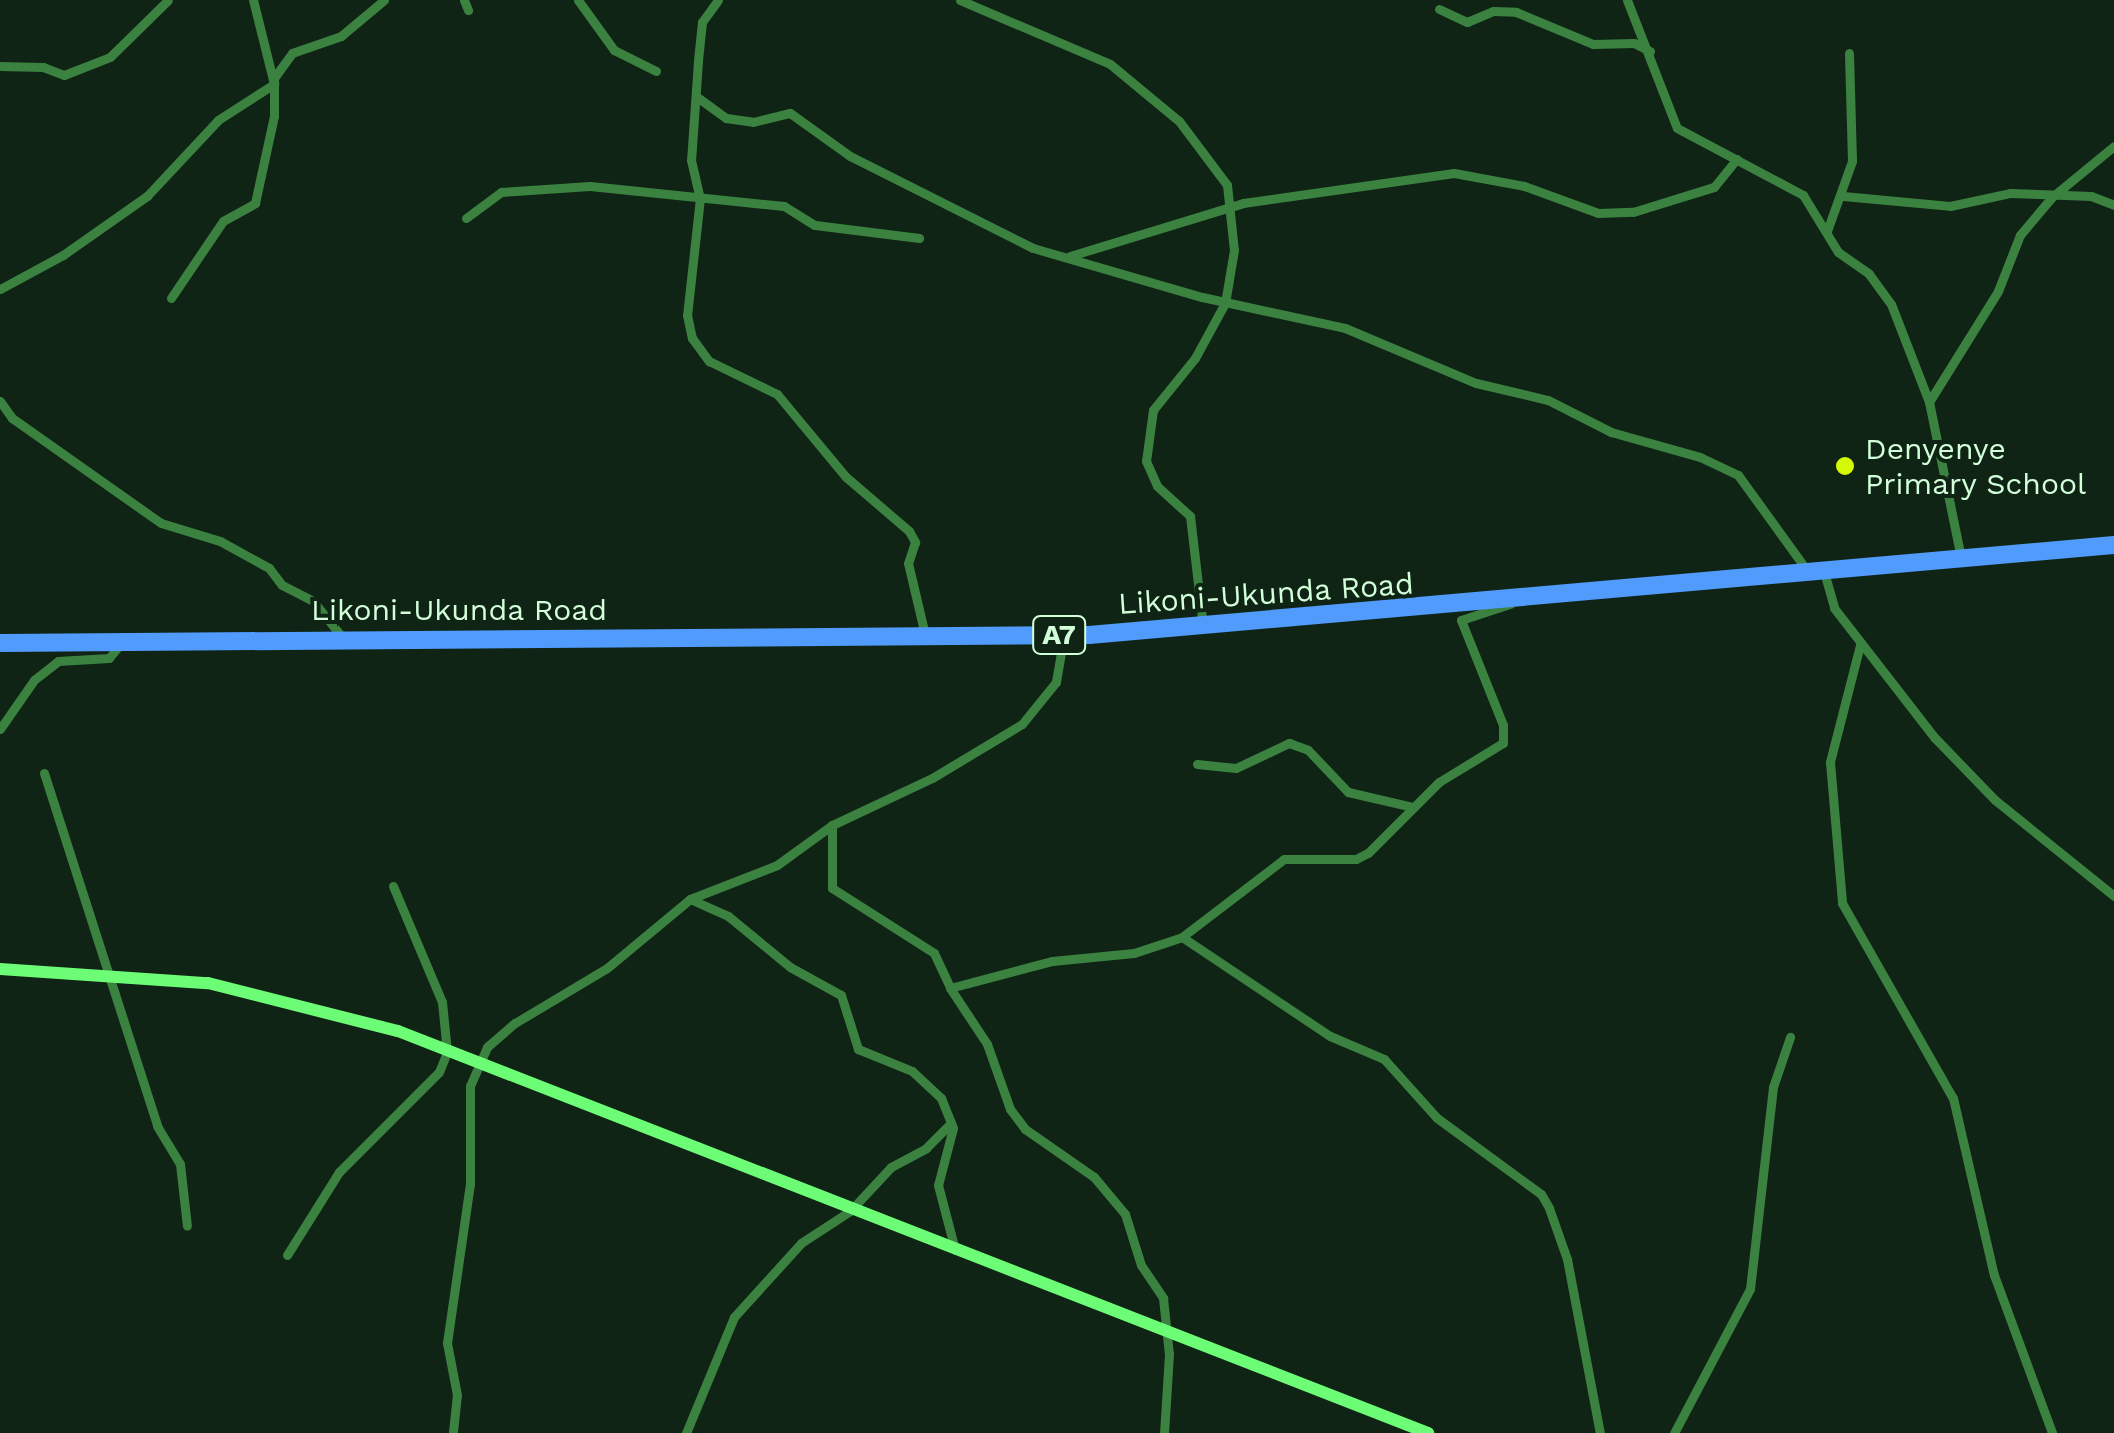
<!DOCTYPE html>
<style>
body{margin:0}
#map{position:relative;width:2114px;height:1433px;overflow:hidden;background:#0f2414;font-family:"Work Sans",sans-serif}
div>[style]{position:absolute}
.street>*{height:9px;margin:-4.5px;padding:0 4.5px;transform-origin:4.5px;border-radius:4.5px;background:#3b8241}
.secondary>*{height:12px;margin:-6px;padding:0 6px;transform-origin:6px;border-radius:6px;background:#6cfc76}
.highway>*{height:18px;margin:-9px;padding:0 9px;transform-origin:9px;border-radius:9px;background:#519bfc}
.dots>*{width:28px;height:28px;translate:-50% -50%;box-sizing:border-box;border:5px solid #0f2414;border-radius:50%}
span{translate:-50% -50%;white-space:nowrap;text-align:center;line-height:1.15;-webkit-text-stroke:8px #0f2414;paint-order:stroke}
.shield-label span{padding:2px 8px;background:#0f2414;border:2px solid;border-radius:8px;-webkit-text-stroke-width:0}
.shield-label{font-size:28px;color:#d3feda;font-weight:700}
.poi-label{font-size:30px;color:#d3feda}
.left{translate:0 -50%;text-align:left}
.street-label{font-size:30px;color:#d3feda}
</style>
<div id="map">
<div class="street">
<div style="left:464px;top:0;width:11px;rotate:68deg"></div>
<div style="left:578px;top:0;width:62px;rotate:54.2deg"></div>
<div style="left:614px;top:50px;width:47px;rotate:26.6deg"></div>
<div style="left:718px;top:0;width:27px;rotate:126deg"></div>
<div style="left:702px;top:22px;width:39px;rotate:96deg"></div>
<div style="left:698px;top:61px;width:99px;rotate:94deg"></div>
<div style="left:691px;top:160px;width:39px;rotate:77deg"></div>
<div style="left:700px;top:198px;width:118px;rotate:96.3deg"></div>
<div style="left:687px;top:315px;width:24px;rotate:78deg"></div>
<div style="left:692px;top:338px;width:29px;rotate:54deg"></div>
<div style="left:709px;top:361px;width:76px;rotate:25.9deg"></div>
<div style="left:777px;top:394px;width:108px;rotate:50.3deg"></div>
<div style="left:846px;top:477px;width:83px;rotate:40.6deg"></div>
<div style="left:909px;top:531px;width:13px;rotate:61deg"></div>
<div style="left:915px;top:542px;width:22px;rotate:108deg"></div>
<div style="left:908px;top:563px;width:74px;rotate:76.7deg"></div>
<div style="left:960px;top:0;width:163px;rotate:23.1deg"></div>
<div style="left:1110px;top:64px;width:89px;rotate:39.6deg"></div>
<div style="left:1179px;top:121px;width:80px;rotate:53.1deg"></div>
<div style="left:1227px;top:185px;width:65px;rotate:83.9deg"></div>
<div style="left:1234px;top:250px;width:54px;rotate:99.6deg"></div>
<div style="left:1225px;top:303px;width:63px;rotate:118.6deg"></div>
<div style="left:1195px;top:358px;width:67px;rotate:128.9deg"></div>
<div style="left:1153px;top:410px;width:51px;rotate:97.8deg"></div>
<div style="left:1146px;top:461px;width:27px;rotate:66deg"></div>
<div style="left:1157px;top:486px;width:45px;rotate:42.3deg"></div>
<div style="left:1190px;top:516px;width:111px;rotate:83.3deg"></div>
<div style="left:1627px;top:0;width:137px;rotate:68.7deg"></div>
<div style="left:1677px;top:128px;width:143px;rotate:28deg"></div>
<div style="left:1803px;top:195px;width:67px;rotate:58.4deg"></div>
<div style="left:1838px;top:252px;width:38px;rotate:35deg"></div>
<div style="left:1869px;top:274px;width:37px;rotate:54deg"></div>
<div style="left:1891px;top:304px;width:105px;rotate:68.8deg"></div>
<div style="left:1929px;top:402px;width:159px;rotate:78.4deg"></div>
<div style="left:1439px;top:9px;width:31px;rotate:25deg"></div>
<div style="left:1467px;top:22px;width:28px;rotate:-23deg"></div>
<div style="left:1493px;top:11px;width:23px;rotate:2deg"></div>
<div style="left:1516px;top:12px;width:83px;rotate:22.6deg"></div>
<div style="left:1593px;top:44px;width:41px;rotate:-1.4deg"></div>
<div style="left:1634px;top:43px;width:18px;rotate:27deg"></div>
<div style="left:0;top:66px;width:43px;rotate:1.3deg"></div>
<div style="left:43px;top:67px;width:22px;rotate:21deg"></div>
<div style="left:64px;top:75px;width:49px;rotate:-21.4deg"></div>
<div style="left:110px;top:57px;width:81px;rotate:-44.5deg"></div>
<div style="left:697px;top:97px;width:36px;rotate:36deg"></div>
<div style="left:726px;top:118px;width:27px;rotate:8deg"></div>
<div style="left:753px;top:122px;width:38px;rotate:-14deg"></div>
<div style="left:790px;top:113px;width:74px;rotate:35.6deg"></div>
<div style="left:850px;top:156px;width:205px;rotate:26.7deg"></div>
<div style="left:1033px;top:248px;width:176px;rotate:16.2deg"></div>
<div style="left:1202px;top:297px;width:146px;rotate:12.2deg"></div>
<div style="left:1345px;top:328px;width:142px;rotate:22.8deg"></div>
<div style="left:1476px;top:383px;width:74px;rotate:13.3deg"></div>
<div style="left:1548px;top:400px;width:71px;rotate:26.9deg"></div>
<div style="left:1611px;top:432px;width:92px;rotate:15.7deg"></div>
<div style="left:1700px;top:457px;width:42px;rotate:25.3deg"></div>
<div style="left:1738px;top:475px;width:121px;rotate:54.1deg"></div>
<div style="left:1843px;top:196px;width:107px;rotate:5.3deg"></div>
<div style="left:1950px;top:206px;width:61px;rotate:-12.2deg"></div>
<div style="left:2010px;top:193px;width:81px;rotate:2.1deg"></div>
<div style="left:2091px;top:196px;width:25px;rotate:21deg"></div>
<div style="left:466px;top:218px;width:44px;rotate:-36.6deg"></div>
<div style="left:501px;top:192px;width:89px;rotate:-3.9deg"></div>
<div style="left:590px;top:186px;width:195px;rotate:5.9deg"></div>
<div style="left:784px;top:206px;width:36px;rotate:32deg"></div>
<div style="left:815px;top:225px;width:105px;rotate:7.1deg"></div>
<div style="left:1827px;top:231px;width:74px;rotate:-70.3deg"></div>
<div style="left:1852px;top:161px;width:108px;rotate:-91.6deg"></div>
<div style="left:1070px;top:256px;width:181px;rotate:-17deg"></div>
<div style="left:1243px;top:203px;width:213px;rotate:-8.1deg"></div>
<div style="left:1454px;top:173px;width:71px;rotate:10.5deg"></div>
<div style="left:1524px;top:186px;width:79px;rotate:20deg"></div>
<div style="left:1598px;top:213px;width:35px;rotate:-2deg"></div>
<div style="left:1633px;top:212px;width:85px;rotate:-17.2deg"></div>
<div style="left:1714px;top:187px;width:36px;rotate:-51deg"></div>
<div style="left:0;top:289px;width:72px;rotate:-28.4deg"></div>
<div style="left:63px;top:255px;width:103px;rotate:-35.1deg"></div>
<div style="left:147px;top:196px;width:104px;rotate:-46.9deg"></div>
<div style="left:218px;top:120px;width:67px;rotate:-32.7deg"></div>
<div style="left:274px;top:84px;width:87px;rotate:-104deg"></div>
<div style="left:171px;top:298px;width:93px;rotate:-56deg"></div>
<div style="left:223px;top:221px;width:37px;rotate:-29deg"></div>
<div style="left:255px;top:203px;width:89px;rotate:-77.7deg"></div>
<div style="left:274px;top:116px;width:38px;rotate:-90deg"></div>
<div style="left:274px;top:78px;width:31px;rotate:-54deg"></div>
<div style="left:292px;top:53px;width:52px;rotate:-19.1deg"></div>
<div style="left:341px;top:36px;width:56px;rotate:-39.9deg"></div>
<div style="left:0;top:401px;width:21px;rotate:55deg"></div>
<div style="left:12px;top:418px;width:182px;rotate:35.2deg"></div>
<div style="left:161px;top:523px;width:62px;rotate:17deg"></div>
<div style="left:220px;top:541px;width:56px;rotate:28.9deg"></div>
<div style="left:269px;top:568px;width:21px;rotate:53deg"></div>
<div style="left:282px;top:585px;width:35px;rotate:27deg"></div>
<div style="left:313px;top:601px;width:48px;rotate:51deg"></div>
<div style="left:1929px;top:402px;width:131px;rotate:-58.1deg"></div>
<div style="left:1998px;top:291px;width:60px;rotate:-68.6deg"></div>
<div style="left:2020px;top:235px;width:50px;rotate:-49.9deg"></div>
<div style="left:2052px;top:197px;width:80px;rotate:-39.4deg"></div>
<div style="left:1824px;top:572px;width:37px;rotate:74deg"></div>
<div style="left:1834px;top:608px;width:165px;rotate:52.2deg"></div>
<div style="left:1935px;top:738px;width:86px;rotate:45.9deg"></div>
<div style="left:1995px;top:800px;width:153px;rotate:38.9deg"></div>
<div style="left:1064px;top:635px;width:48px;rotate:99.7deg"></div>
<div style="left:1056px;top:682px;width:54px;rotate:129deg"></div>
<div style="left:1022px;top:724px;width:105px;rotate:149deg"></div>
<div style="left:932px;top:778px;width:110px;rotate:154.8deg"></div>
<div style="left:832px;top:825px;width:63px;rotate:90deg"></div>
<div style="left:832px;top:888px;width:121px;rotate:32.5deg"></div>
<div style="left:934px;top:953px;width:38px;rotate:65deg"></div>
<div style="left:950px;top:988px;width:106px;rotate:-14.8deg"></div>
<div style="left:1052px;top:961px;width:82px;rotate:-5.6deg"></div>
<div style="left:1134px;top:953px;width:51px;rotate:-18.4deg"></div>
<div style="left:1182px;top:937px;width:178px;rotate:33.8deg"></div>
<div style="left:1330px;top:1036px;width:59px;rotate:23.1deg"></div>
<div style="left:1384px;top:1059px;width:79px;rotate:48.1deg"></div>
<div style="left:1437px;top:1118px;width:129px;rotate:36.2deg"></div>
<div style="left:1541px;top:1194px;width:16px;rotate:60deg"></div>
<div style="left:1549px;top:1208px;width:54px;rotate:70.6deg"></div>
<div style="left:1567px;top:1259px;width:177px;rotate:79.3deg"></div>
<div style="left:1860px;top:645px;width:121px;rotate:104.4deg"></div>
<div style="left:1830px;top:762px;width:142px;rotate:85.1deg"></div>
<div style="left:1842px;top:903px;width:224px;rotate:60.4deg"></div>
<div style="left:1953px;top:1098px;width:182px;rotate:77deg"></div>
<div style="left:1994px;top:1275px;width:168px;rotate:69.8deg"></div>
<div style="left:0;top:729px;width:60px;rotate:-55.2deg"></div>
<div style="left:34px;top:680px;width:31px;rotate:-38deg"></div>
<div style="left:58px;top:661px;width:51px;rotate:-3.4deg"></div>
<div style="left:109px;top:658px;width:19px;rotate:-51deg"></div>
<div style="left:1197px;top:764px;width:39px;rotate:6deg"></div>
<div style="left:1236px;top:768px;width:59px;rotate:-25.3deg"></div>
<div style="left:1289px;top:743px;width:20px;rotate:20deg"></div>
<div style="left:1308px;top:750px;width:58px;rotate:46.4deg"></div>
<div style="left:1348px;top:792px;width:67px;rotate:13deg"></div>
<div style="left:44px;top:773px;width:371px;rotate:72.2deg"></div>
<div style="left:157px;top:1126px;width:44px;rotate:58.8deg"></div>
<div style="left:180px;top:1164px;width:62px;rotate:83.6deg"></div>
<div style="left:690px;top:899px;width:42px;rotate:24.1deg"></div>
<div style="left:728px;top:916px;width:80px;rotate:39.4deg"></div>
<div style="left:790px;top:967px;width:58px;rotate:28.8deg"></div>
<div style="left:841px;top:995px;width:57px;rotate:72.5deg"></div>
<div style="left:858px;top:1049px;width:58px;rotate:22.2deg"></div>
<div style="left:912px;top:1071px;width:40px;rotate:43deg"></div>
<div style="left:941px;top:1098px;width:32px;rotate:68deg"></div>
<div style="left:953px;top:1128px;width:59px;rotate:104.7deg"></div>
<div style="left:938px;top:1185px;width:67px;rotate:75.3deg"></div>
<div style="left:1182px;top:937px;width:128px;rotate:-37.4deg"></div>
<div style="left:1284px;top:859px;width:72px"></div>
<div style="left:1356px;top:859px;width:13px;rotate:-27deg"></div>
<div style="left:1368px;top:853px;width:100px;rotate:-45deg"></div>
<div style="left:1439px;top:782px;width:75px;rotate:-31.4deg"></div>
<div style="left:1503px;top:743px;width:18px;rotate:-90deg"></div>
<div style="left:1503px;top:725px;width:113px;rotate:-111.8deg"></div>
<div style="left:1461px;top:620px;width:52px;rotate:-18.1deg"></div>
<div style="left:950px;top:988px;width:67px;rotate:56.5deg"></div>
<div style="left:987px;top:1044px;width:69px;rotate:70.5deg"></div>
<div style="left:1010px;top:1109px;width:25px;rotate:53deg"></div>
<div style="left:1025px;top:1129px;width:84px;rotate:34.8deg"></div>
<div style="left:1094px;top:1177px;width:48px;rotate:50deg"></div>
<div style="left:1125px;top:1214px;width:53px;rotate:72.6deg"></div>
<div style="left:1141px;top:1265px;width:40px;rotate:56deg"></div>
<div style="left:1163px;top:1298px;width:56px;rotate:83.9deg"></div>
<div style="left:1169px;top:1354px;width:79px;rotate:93.6deg"></div>
<div style="left:287px;top:1255px;width:98px;rotate:-57.9deg"></div>
<div style="left:339px;top:1172px;width:141px;rotate:-45deg"></div>
<div style="left:439px;top:1072px;width:22px;rotate:-68deg"></div>
<div style="left:447px;top:1052px;width:50px;rotate:-95.7deg"></div>
<div style="left:442px;top:1002px;width:126px;rotate:-112.9deg"></div>
<div style="left:453px;top:1432px;width:37px;rotate:-84deg"></div>
<div style="left:457px;top:1395px;width:53px;rotate:-100.9deg"></div>
<div style="left:447px;top:1343px;width:161px;rotate:-81.8deg"></div>
<div style="left:470px;top:1184px;width:98px;rotate:-90deg"></div>
<div style="left:470px;top:1086px;width:43px;rotate:-66.4deg"></div>
<div style="left:487px;top:1047px;width:37px;rotate:-41deg"></div>
<div style="left:515px;top:1023px;width:107px;rotate:-30.9deg"></div>
<div style="left:607px;top:968px;width:108px;rotate:-39.7deg"></div>
<div style="left:690px;top:899px;width:93px;rotate:-21.3deg"></div>
<div style="left:777px;top:865px;width:68px;rotate:-36deg"></div>
<div style="left:686px;top:1433px;width:126px;rotate:-67.5deg"></div>
<div style="left:734px;top:1317px;width:100px;rotate:-47.8deg"></div>
<div style="left:801px;top:1243px;width:59px;rotate:-33.1deg"></div>
<div style="left:850px;top:1211px;width:60px;rotate:-47deg"></div>
<div style="left:891px;top:1167px;width:40px;rotate:-28deg"></div>
<div style="left:926px;top:1148px;width:35px;rotate:-45deg"></div>
<div style="left:1674px;top:1433px;width:163px;rotate:-62.2deg"></div>
<div style="left:1750px;top:1289px;width:203px;rotate:-83.5deg"></div>
<div style="left:1773px;top:1087px;width:53px;rotate:-71.2deg"></div>
</div>
<div class="secondary">
<div style="left:0;top:969px;width:208px;rotate:3.9deg"></div>
<div style="left:208px;top:983px;width:196px;rotate:14.2deg"></div>
<div style="left:398px;top:1031px;width:1106px;rotate:21.32deg"></div>
</div>
<div class="highway">
<div style="left:0;top:643px;width:1089px;rotate:-0.42deg"></div>
<div style="left:1089px;top:635px;width:1029px;rotate:-5.02deg"></div>
</div>
<div class="dots">
<div style="left:1845px;top:466px;background:#d5f905"></div>
</div>
<div class="shield-label">
<span style="left:1059px;top:635px">A7</span>
</div>
<div class="poi-label">
<span class="left" style="left:1865px;top:466px">Denyenye<br>Primary School</span>
</div>
<div class="street-label">
<span style="left:1266px;top:594px;rotate:-4deg">Likoni-Ukunda Road</span>
<span style="left:459px;top:610px">Likoni-Ukunda Road</span>
</div>
</div>
